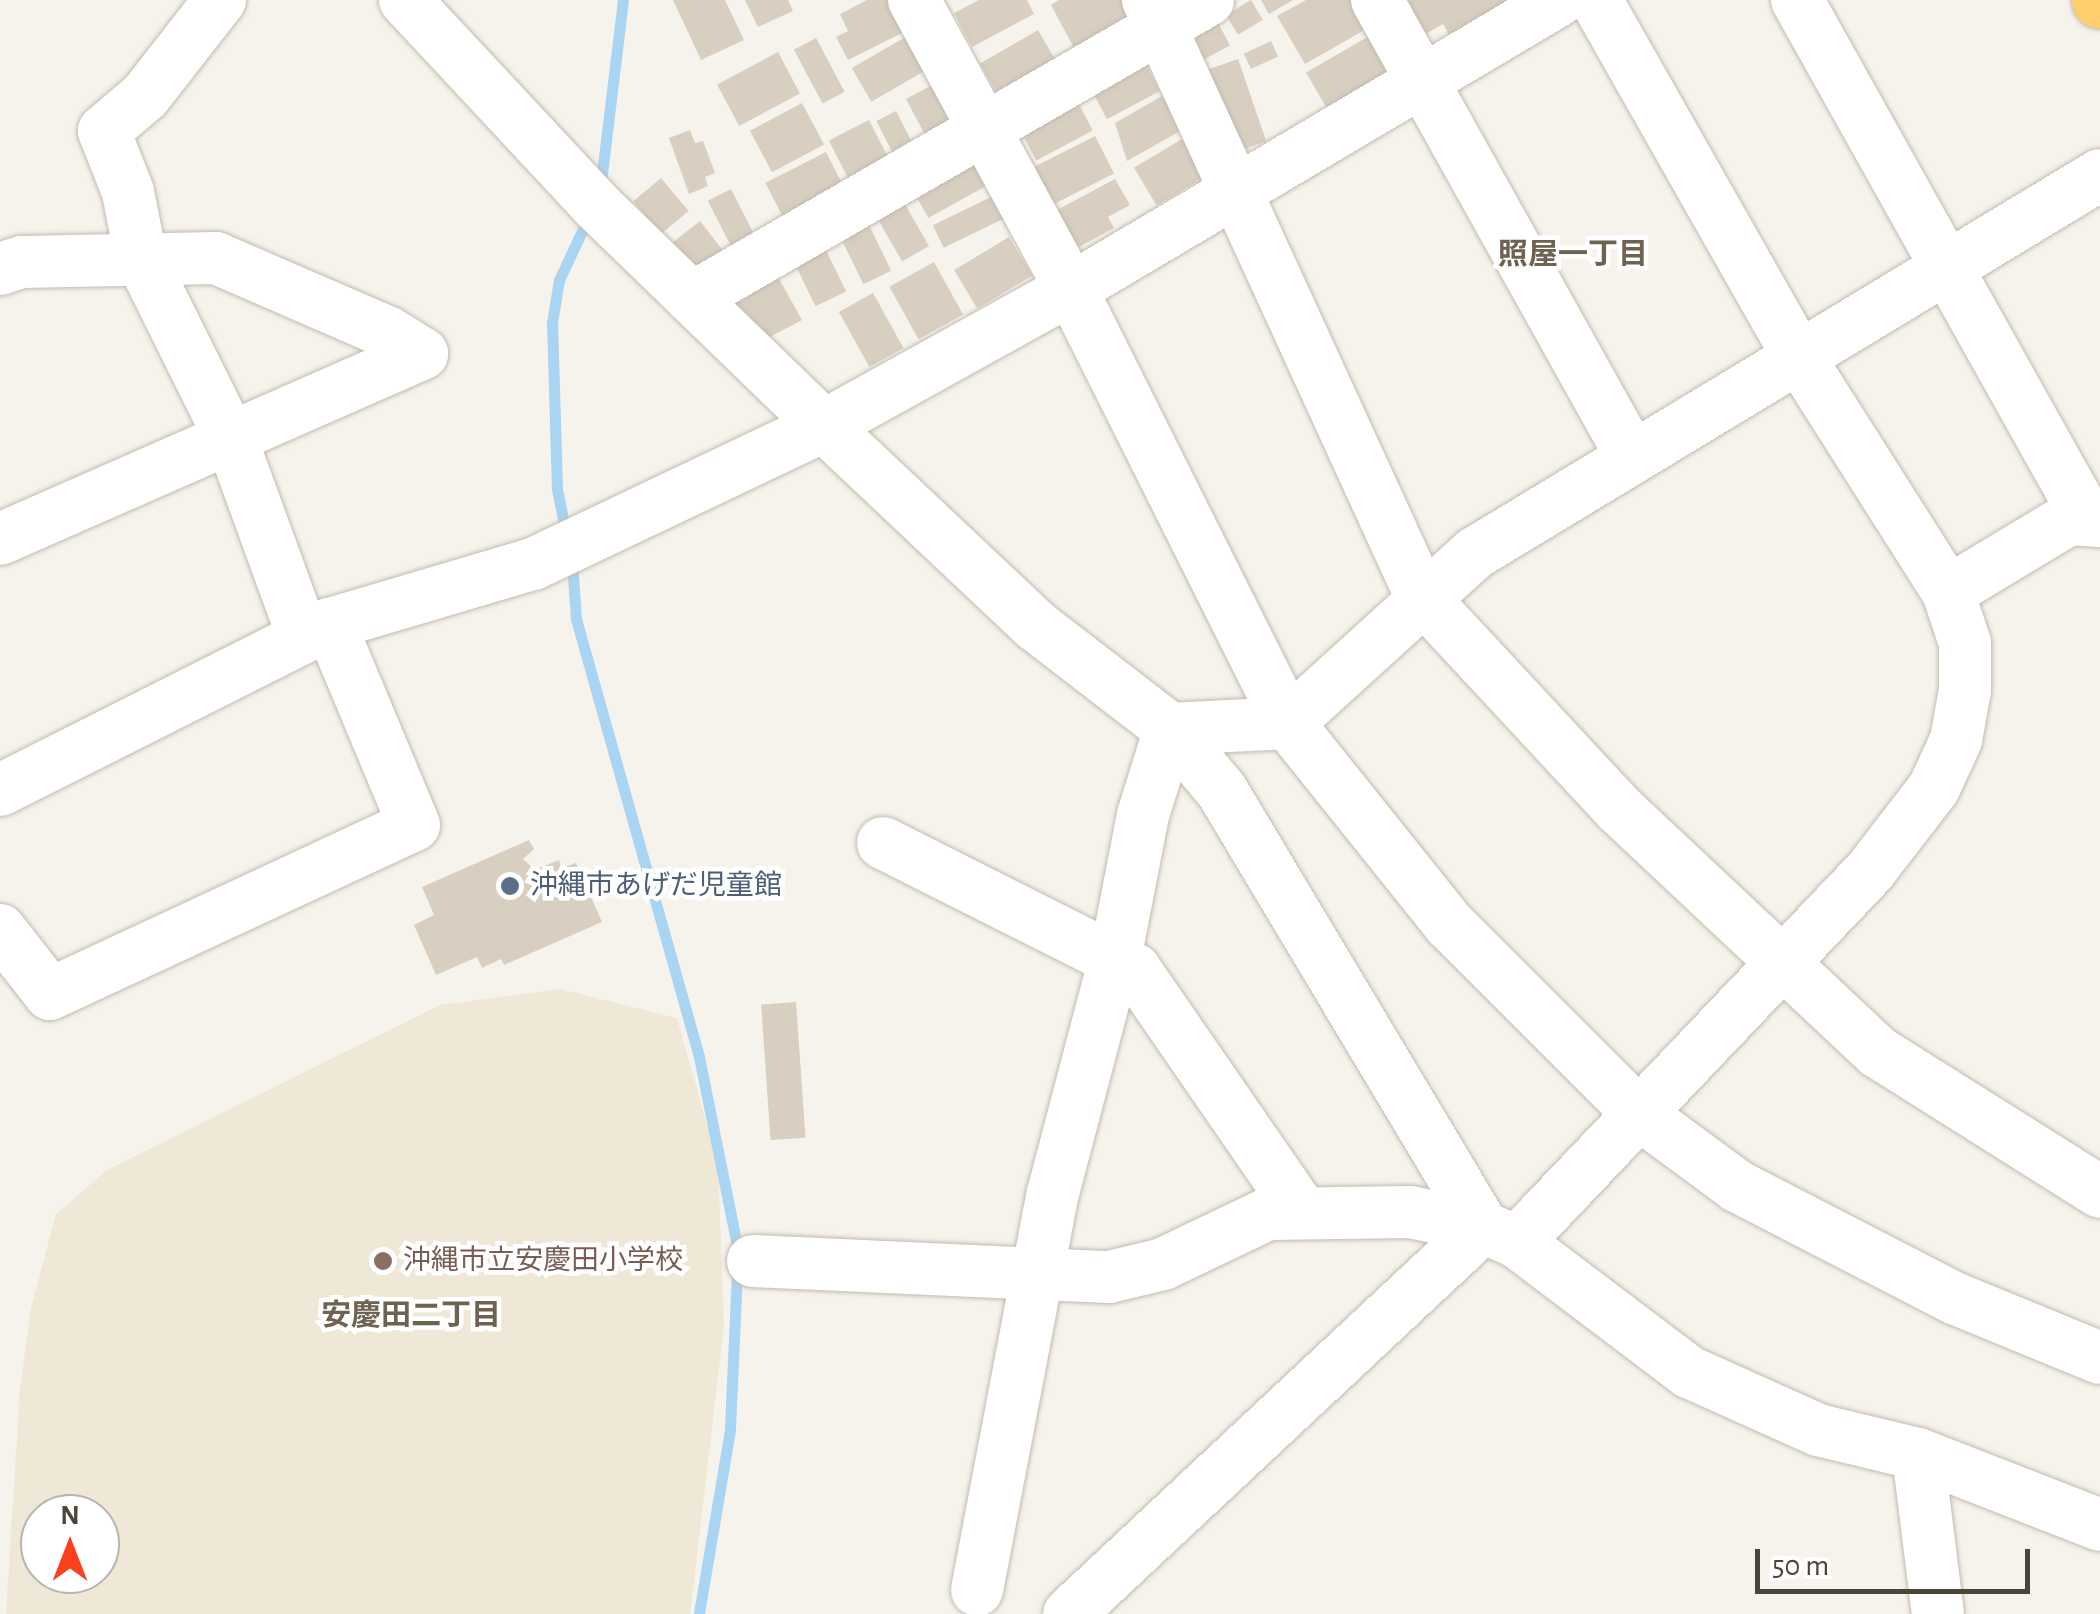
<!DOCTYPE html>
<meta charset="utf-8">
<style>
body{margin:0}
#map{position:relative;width:2100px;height:1614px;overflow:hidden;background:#f6f3ec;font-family:"Alegreya Sans","Noto Sans JP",sans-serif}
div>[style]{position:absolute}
.education>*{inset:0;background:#efe8d6}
.stream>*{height:11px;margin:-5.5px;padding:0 5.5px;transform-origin:5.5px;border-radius:5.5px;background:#a9d4f2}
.building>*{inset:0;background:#d8cfc1;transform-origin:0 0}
.roads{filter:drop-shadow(0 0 2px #c2bbae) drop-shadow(0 0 2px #c2bbae)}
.minor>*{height:52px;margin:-26px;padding:0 26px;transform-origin:26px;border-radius:26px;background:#fff}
.highway>*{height:55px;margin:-27.5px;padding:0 27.5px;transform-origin:27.5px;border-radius:27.5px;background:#ffcf6e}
.dots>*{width:28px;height:28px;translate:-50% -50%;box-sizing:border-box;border:5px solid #fff;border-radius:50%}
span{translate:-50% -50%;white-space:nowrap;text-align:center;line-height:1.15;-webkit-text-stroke:9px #fff;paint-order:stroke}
.service-label{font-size:28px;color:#4e5e75}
.left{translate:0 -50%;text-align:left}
.education-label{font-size:28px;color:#785e54}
.neighbourhood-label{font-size:30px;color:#6e6250;font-weight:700}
.north{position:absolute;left:20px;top:1494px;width:100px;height:100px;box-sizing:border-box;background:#fff;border:2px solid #b7b4b0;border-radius:50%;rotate:0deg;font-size:28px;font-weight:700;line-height:40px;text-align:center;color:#4b4439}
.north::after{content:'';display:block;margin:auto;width:35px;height:45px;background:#fc3f1d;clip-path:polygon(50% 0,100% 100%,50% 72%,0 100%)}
.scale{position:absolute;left:1755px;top:1549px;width:275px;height:45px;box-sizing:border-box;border:5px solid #4b4439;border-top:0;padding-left:12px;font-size:30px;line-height:35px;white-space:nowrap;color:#4b4439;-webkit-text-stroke:8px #fff;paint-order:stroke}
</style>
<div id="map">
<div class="education">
<div style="clip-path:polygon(evenodd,560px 989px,677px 1018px,718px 1164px,724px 1326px,690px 1614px,6px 1614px,20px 1390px,31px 1308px,56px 1214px,107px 1170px,440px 1005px,560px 989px,40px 1514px,100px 1514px,100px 1574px,40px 1574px,40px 1514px)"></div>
</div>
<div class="stream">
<div style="left:600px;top:190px;width:191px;rotate:-83.1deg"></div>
<div style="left:566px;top:534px;width:46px;rotate:-101.3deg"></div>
<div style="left:557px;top:489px;width:166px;rotate:-91.7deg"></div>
<div style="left:552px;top:323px;width:44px;rotate:-80.8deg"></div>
<div style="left:559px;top:280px;width:71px;rotate:-64.9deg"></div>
<div style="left:572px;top:562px;width:57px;rotate:86deg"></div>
<div style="left:576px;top:619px;width:455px;rotate:74.3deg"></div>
<div style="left:699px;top:1057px;width:198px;rotate:78.6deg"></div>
<div style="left:738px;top:1251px;width:179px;rotate:92.6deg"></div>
<div style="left:730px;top:1430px;width:187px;rotate:99.6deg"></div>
</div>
<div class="building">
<div style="clip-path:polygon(673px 0,725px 0,744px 40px,701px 60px)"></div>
<div style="clip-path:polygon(745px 0,788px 0,793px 11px,758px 27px)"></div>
<div style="clip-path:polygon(867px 0,890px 0,906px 31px,848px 60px,836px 37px,848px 31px,840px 14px)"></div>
<div style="clip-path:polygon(979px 0,1027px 0,1034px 14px,972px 47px,954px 13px)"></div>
<div style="clip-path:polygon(1059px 0,1123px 0,1132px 17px,1074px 48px,1051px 5px)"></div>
<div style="left:1251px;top:0;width:23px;height:29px;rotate:59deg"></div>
<div style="clip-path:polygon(1261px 0,1293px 0,1269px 14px)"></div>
<div style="clip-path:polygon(1306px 0,1351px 0,1368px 28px,1305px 64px,1277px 16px)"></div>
<div style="clip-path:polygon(1402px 0,1511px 0,1451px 38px,1443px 24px,1422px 36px)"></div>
<div style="left:1216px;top:19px;width:30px;height:34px;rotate:62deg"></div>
<div style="left:1038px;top:30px;width:43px;height:67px;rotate:60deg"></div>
<div style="left:909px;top:35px;width:39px;height:66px;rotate:60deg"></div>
<div style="left:1371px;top:35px;width:42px;height:75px;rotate:60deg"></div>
<div style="left:816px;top:38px;width:61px;height:25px;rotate:62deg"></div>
<div style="left:1271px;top:41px;width:17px;height:30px;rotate:65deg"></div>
<div style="left:778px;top:52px;width:47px;height:69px;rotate:62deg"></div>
<div style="left:1238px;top:59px;width:87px;height:32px;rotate:71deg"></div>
<div style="left:1144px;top:61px;width:34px;height:60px;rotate:62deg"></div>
<div style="left:936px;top:83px;width:47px;height:34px;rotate:62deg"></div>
<div style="clip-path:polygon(1162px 96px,1182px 130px,1127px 161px,1115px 123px)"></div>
<div style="left:1075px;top:97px;width:38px;height:64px;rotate:62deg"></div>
<div style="left:802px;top:103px;width:47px;height:59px;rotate:62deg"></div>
<div style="left:896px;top:111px;width:34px;height:22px;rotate:63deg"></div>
<div style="left:869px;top:120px;width:48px;height:45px;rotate:63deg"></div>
<div style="clip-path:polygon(690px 130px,695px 143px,703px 141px,715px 173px,705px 177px,708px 186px,689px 194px,669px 138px)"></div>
<div style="left:1095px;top:136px;width:42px;height:68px;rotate:63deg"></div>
<div style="left:1182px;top:139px;width:44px;height:56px;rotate:59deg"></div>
<div style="left:826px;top:152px;width:44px;height:68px;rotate:63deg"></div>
<div style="left:971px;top:159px;width:31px;height:66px;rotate:61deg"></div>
<div style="left:661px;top:178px;width:43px;height:36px;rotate:50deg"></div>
<div style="clip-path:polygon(1115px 179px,1130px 205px,1108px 217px,1114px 228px,1077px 248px,1057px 210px)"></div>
<div style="left:731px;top:189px;width:56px;height:26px;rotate:63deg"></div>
<div style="left:899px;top:194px;width:60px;height:31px;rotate:60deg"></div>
<div style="left:993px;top:196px;width:25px;height:67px;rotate:64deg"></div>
<div style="left:700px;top:221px;width:37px;height:41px;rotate:52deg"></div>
<div style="left:868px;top:223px;width:53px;height:31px;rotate:64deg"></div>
<div style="left:1009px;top:237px;width:45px;height:64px;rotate:59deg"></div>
<div style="left:822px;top:242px;width:55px;height:34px;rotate:64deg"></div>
<div style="left:934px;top:262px;width:60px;height:51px;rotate:61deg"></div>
<div style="clip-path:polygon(774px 270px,802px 320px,760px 342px,722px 299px)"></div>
<div style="left:873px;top:293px;width:63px;height:39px;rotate:61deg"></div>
<div style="clip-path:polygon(529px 840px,534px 849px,523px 859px,535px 870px,559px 860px,562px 868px,576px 863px,602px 922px,504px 965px,501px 959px,482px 968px,477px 957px,436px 975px,414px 925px,434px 915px,422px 887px)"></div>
<div style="left:796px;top:1002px;width:136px;height:35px;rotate:86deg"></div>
</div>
<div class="roads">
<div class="minor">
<div style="left:220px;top:0;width:122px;rotate:128deg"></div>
<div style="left:145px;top:96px;width:54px;rotate:139.5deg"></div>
<div style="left:104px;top:131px;width:66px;rotate:68.5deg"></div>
<div style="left:128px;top:192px;width:67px;rotate:78.9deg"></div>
<div style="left:141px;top:258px;width:204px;rotate:63.6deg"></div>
<div style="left:232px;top:441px;width:208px;rotate:70deg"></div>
<div style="left:405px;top:0;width:280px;rotate:47deg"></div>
<div style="left:596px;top:205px;width:318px;rotate:44.1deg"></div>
<div style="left:824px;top:426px;width:290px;rotate:43.3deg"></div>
<div style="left:1035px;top:625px;width:170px;rotate:37.6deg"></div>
<div style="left:1170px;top:729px;width:81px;rotate:50deg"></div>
<div style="left:1222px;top:791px;width:508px;rotate:59.09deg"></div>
<div style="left:914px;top:0;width:329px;rotate:61.5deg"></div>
<div style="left:1071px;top:289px;width:485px;rotate:63.4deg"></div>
<div style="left:1288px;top:723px;width:258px;rotate:51.3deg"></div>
<div style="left:1449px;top:924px;width:267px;rotate:45deg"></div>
<div style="left:1638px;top:1113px;width:123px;rotate:36.4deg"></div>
<div style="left:1737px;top:1186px;width:244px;rotate:27.3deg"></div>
<div style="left:1954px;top:1298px;width:158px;rotate:22.3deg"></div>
<div style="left:1148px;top:0;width:656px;rotate:65.39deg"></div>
<div style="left:1421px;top:596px;width:289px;rotate:47.1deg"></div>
<div style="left:1618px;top:808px;width:357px;rotate:43.2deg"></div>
<div style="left:1878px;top:1052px;width:262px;rotate:32.2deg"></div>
<div style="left:1377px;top:0;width:523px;rotate:60.84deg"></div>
<div style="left:1797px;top:0;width:594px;rotate:60.76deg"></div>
<div style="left:0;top:269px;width:23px;rotate:-18deg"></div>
<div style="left:22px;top:262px;width:194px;rotate:-1.2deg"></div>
<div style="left:216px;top:258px;width:189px;rotate:23.4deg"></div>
<div style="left:389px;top:333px;width:39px;rotate:32deg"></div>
<div style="left:692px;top:298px;width:596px;rotate:-30.01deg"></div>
<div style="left:0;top:539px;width:461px;rotate:-23.7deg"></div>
<div style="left:1948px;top:592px;width:141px;rotate:-31.1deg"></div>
<div style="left:2069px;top:519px;width:31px;rotate:4deg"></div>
<div style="left:1170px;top:729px;width:118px;rotate:-2.9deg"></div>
<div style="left:1288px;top:723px;width:253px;rotate:-42.3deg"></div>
<div style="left:1475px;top:553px;width:730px;rotate:-31.17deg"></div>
<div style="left:0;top:790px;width:369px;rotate:-26.7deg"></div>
<div style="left:330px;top:624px;width:212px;rotate:-16.5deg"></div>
<div style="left:533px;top:564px;width:322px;rotate:-25.4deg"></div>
<div style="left:824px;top:426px;width:282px;rotate:-29deg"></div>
<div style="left:1071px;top:289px;width:567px;rotate:-30.63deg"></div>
<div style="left:883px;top:843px;width:282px;rotate:26.7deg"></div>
<div style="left:1135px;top:970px;width:290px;rotate:55.4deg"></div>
<div style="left:0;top:930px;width:81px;rotate:52deg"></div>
<div style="left:50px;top:994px;width:401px;rotate:-24.9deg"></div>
<div style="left:414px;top:825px;width:218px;rotate:-112.7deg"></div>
<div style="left:1517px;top:1242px;width:512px;rotate:-46.42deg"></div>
<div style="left:1870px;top:871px;width:105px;rotate:-52.4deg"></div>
<div style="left:1934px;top:788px;width:53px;rotate:-65.4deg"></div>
<div style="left:1956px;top:740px;width:51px;rotate:-79.8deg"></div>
<div style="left:1965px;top:690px;width:47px;rotate:-90deg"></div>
<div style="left:1965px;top:643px;width:54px;rotate:-108.4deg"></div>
<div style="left:1948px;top:592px;width:282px;rotate:-122.4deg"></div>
<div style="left:1797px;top:354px;width:407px;rotate:-119.6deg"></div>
<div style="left:753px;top:1261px;width:356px;rotate:2.6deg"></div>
<div style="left:1109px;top:1277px;width:56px;rotate:-13.5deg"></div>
<div style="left:1163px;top:1264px;width:116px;rotate:-25.5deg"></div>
<div style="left:1268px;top:1214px;width:142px;rotate:-0.8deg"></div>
<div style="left:1410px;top:1212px;width:75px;rotate:11.6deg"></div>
<div style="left:1483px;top:1227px;width:37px;rotate:24deg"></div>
<div style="left:1517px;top:1242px;width:216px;rotate:37.1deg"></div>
<div style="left:1689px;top:1372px;width:141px;rotate:24.2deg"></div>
<div style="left:1818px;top:1430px;width:103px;rotate:13.5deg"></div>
<div style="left:1918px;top:1454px;width:195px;rotate:21.3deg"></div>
<div style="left:1918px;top:1454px;width:161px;rotate:82.9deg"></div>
<div style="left:977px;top:1590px;width:404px;rotate:-79.2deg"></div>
<div style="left:1053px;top:1193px;width:242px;rotate:-75.2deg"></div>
<div style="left:1115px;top:959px;width:147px;rotate:-79deg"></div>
<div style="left:1143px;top:815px;width:90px;rotate:-72.6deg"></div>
<div style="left:1069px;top:1614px;width:567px;rotate:-43.07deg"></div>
</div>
<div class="highway">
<div style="left:2099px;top:0;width:1px;rotate:45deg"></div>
</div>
</div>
<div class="dots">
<div style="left:510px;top:886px;background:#5c6f8a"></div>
<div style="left:383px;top:1261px;background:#8d6e63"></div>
</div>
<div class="service-label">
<span class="left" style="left:530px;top:886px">沖縄市あげだ児童館</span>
</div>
<div class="education-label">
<span class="left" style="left:403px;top:1261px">沖縄市立安慶田小学校</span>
</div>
<div class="neighbourhood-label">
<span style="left:1573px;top:255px">照屋一丁目</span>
<span style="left:411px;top:1316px">安慶田二丁目</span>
</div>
<div class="north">N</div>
<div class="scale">50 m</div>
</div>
